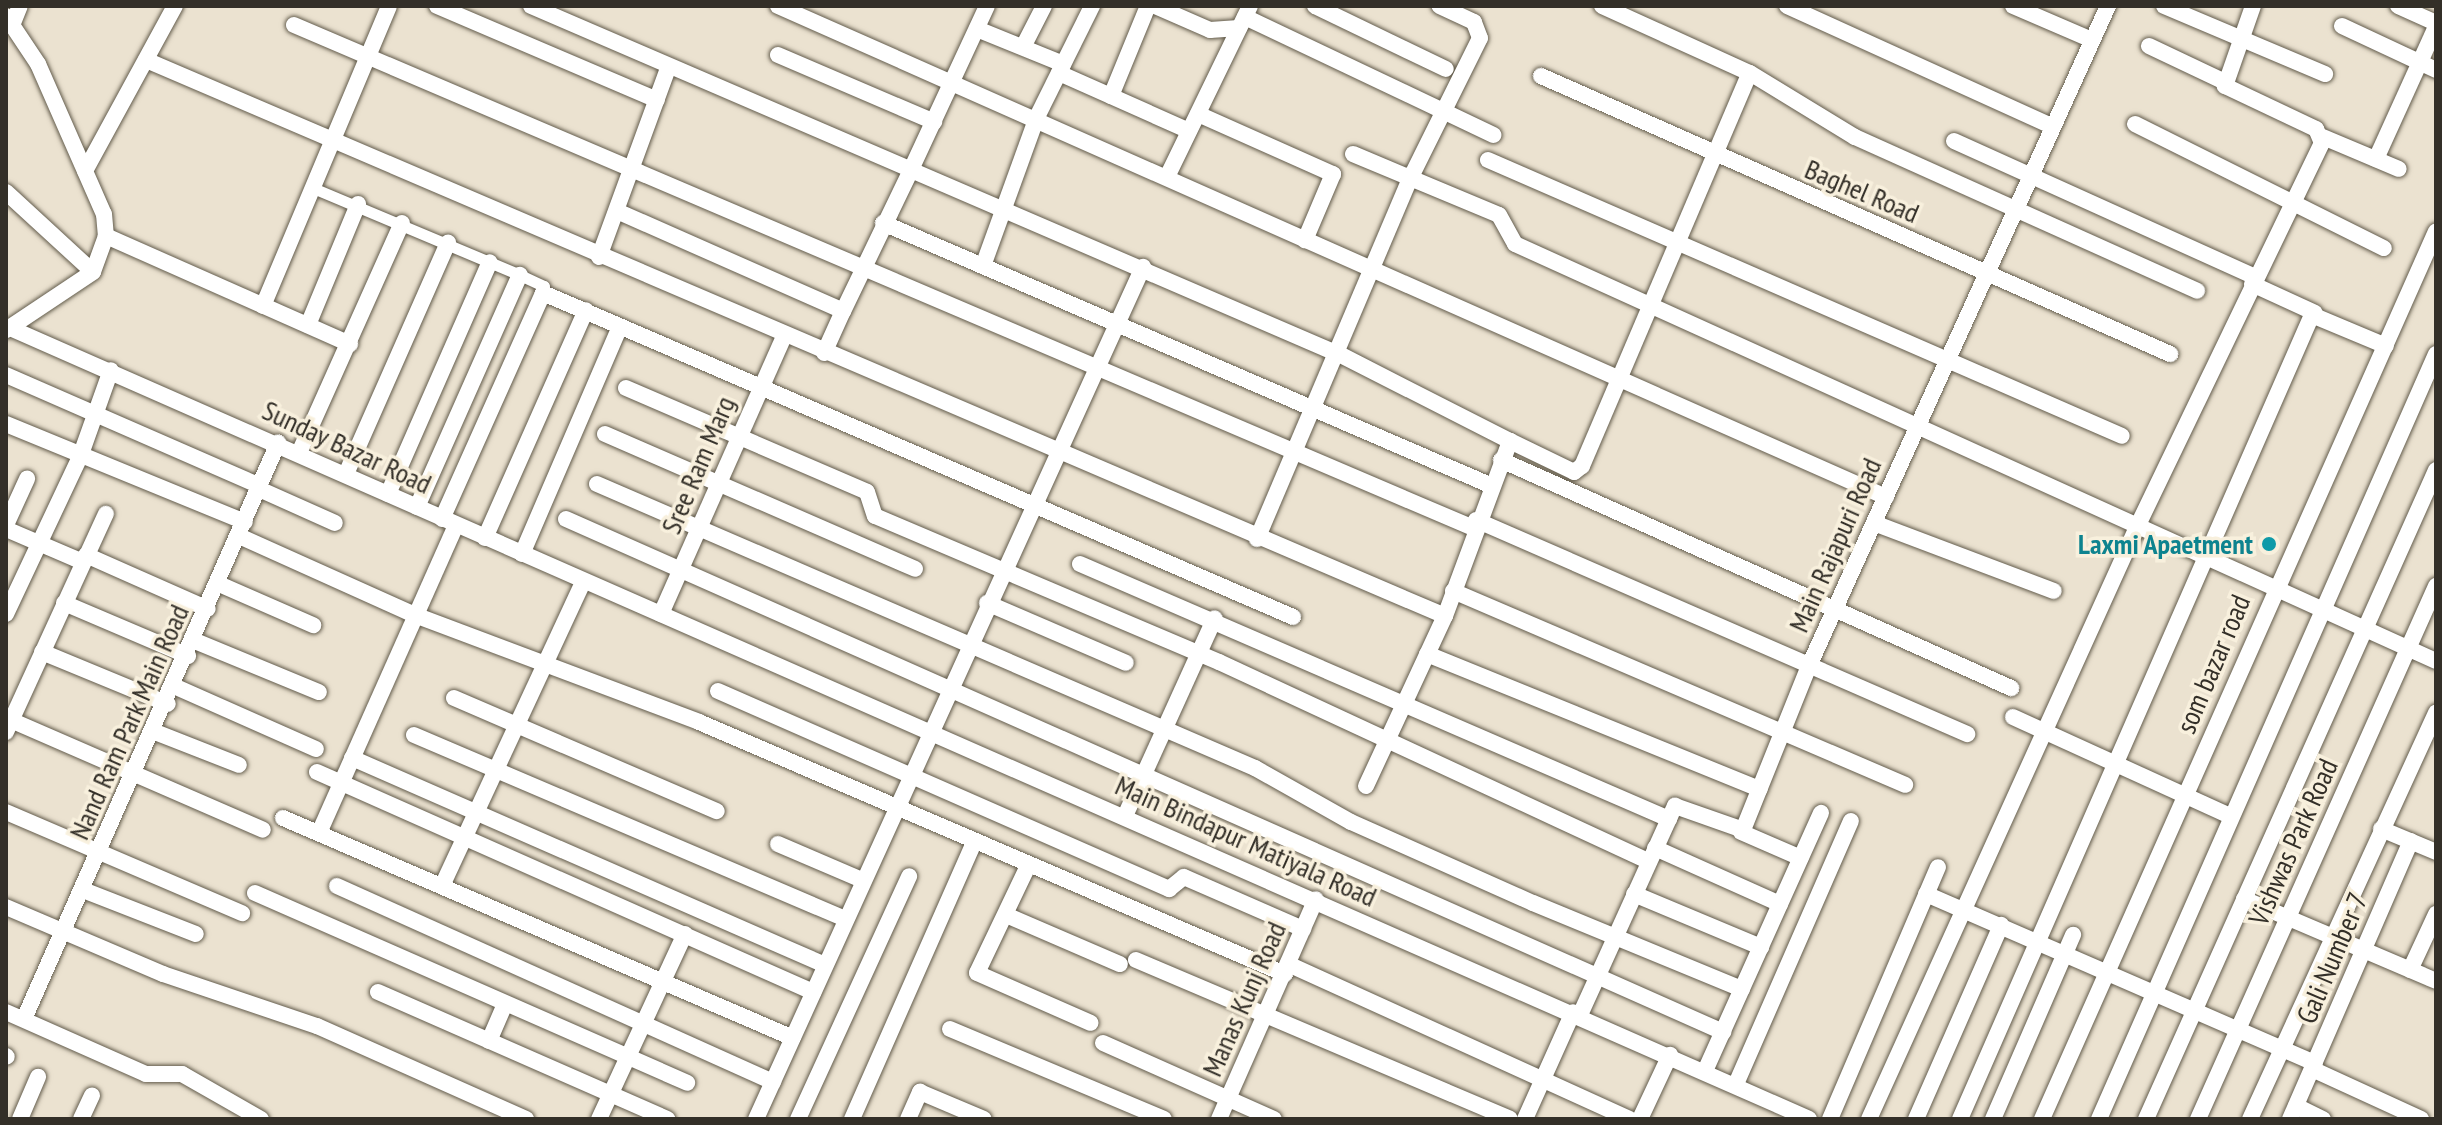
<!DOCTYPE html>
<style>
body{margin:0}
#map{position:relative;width:2442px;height:1125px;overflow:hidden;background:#ebe2d0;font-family:"PT Sans Narrow",sans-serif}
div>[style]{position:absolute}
.roads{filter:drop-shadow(0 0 2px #625b4b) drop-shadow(0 0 2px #625b4b)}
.pedestrian>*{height:11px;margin:-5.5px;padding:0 5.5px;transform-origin:5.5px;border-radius:5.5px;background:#fff}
.minor>*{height:16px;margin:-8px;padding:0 8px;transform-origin:8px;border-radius:8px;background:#fff}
.dots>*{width:22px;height:22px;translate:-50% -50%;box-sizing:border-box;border:4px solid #f8f0dd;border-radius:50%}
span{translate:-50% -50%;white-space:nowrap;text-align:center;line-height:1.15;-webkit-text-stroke:7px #f8f0dd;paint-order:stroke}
.street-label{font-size:28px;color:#332f28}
.culture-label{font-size:28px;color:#0d838f;font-weight:700}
.right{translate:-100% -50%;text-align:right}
.frame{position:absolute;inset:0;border:8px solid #332f28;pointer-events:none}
</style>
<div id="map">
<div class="roads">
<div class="pedestrian">
<div style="left:313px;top:188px;width:225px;rotate:22.8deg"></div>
<div style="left:520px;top:275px;width:26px;rotate:25deg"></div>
<div style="left:544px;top:286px;width:7px;rotate:98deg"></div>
</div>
<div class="minor">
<div style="left:437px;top:6px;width:239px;rotate:23.1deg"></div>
<div style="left:531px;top:6px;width:414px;rotate:23.3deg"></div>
<div style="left:911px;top:170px;width:157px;rotate:115.7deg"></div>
<div style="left:778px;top:6px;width:1212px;rotate:23.9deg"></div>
<div style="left:987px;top:6px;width:181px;rotate:114.9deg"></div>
<div style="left:911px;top:170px;width:466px;rotate:23.3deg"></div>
<div style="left:1339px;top:354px;width:192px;rotate:27deg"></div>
<div style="left:1155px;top:6px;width:60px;rotate:23.6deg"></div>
<div style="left:1210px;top:30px;width:29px;rotate:-4deg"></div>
<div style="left:1315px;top:6px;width:145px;rotate:25.7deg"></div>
<div style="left:1602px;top:6px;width:162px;rotate:24.4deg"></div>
<div style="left:1750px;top:73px;width:123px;rotate:31.4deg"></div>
<div style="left:1855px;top:137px;width:375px;rotate:24.2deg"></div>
<div style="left:1787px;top:6px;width:291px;rotate:24.4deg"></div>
<div style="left:2013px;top:6px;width:86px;rotate:23.3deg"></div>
<div style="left:2164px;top:6px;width:175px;rotate:22.9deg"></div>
<div style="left:2398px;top:6px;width:42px;rotate:24.1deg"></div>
<div style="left:6px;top:16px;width:58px;rotate:56.3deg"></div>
<div style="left:38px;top:64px;width:164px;rotate:66.3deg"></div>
<div style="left:104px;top:214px;width:22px;rotate:85deg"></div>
<div style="left:106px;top:236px;width:38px;rotate:110deg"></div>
<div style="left:93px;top:272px;width:105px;rotate:146.3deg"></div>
<div style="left:1245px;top:17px;width:275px;rotate:25.4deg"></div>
<div style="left:13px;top:23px;width:18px;rotate:-68deg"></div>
<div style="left:294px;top:25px;width:1282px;rotate:23.1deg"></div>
<div style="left:2342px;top:26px;width:104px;rotate:25.1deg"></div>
<div style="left:977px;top:29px;width:93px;rotate:22.1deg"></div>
<div style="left:2149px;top:46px;width:84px;rotate:25.3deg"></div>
<div style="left:1023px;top:47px;width:46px;rotate:-62.9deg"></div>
<div style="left:778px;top:55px;width:170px;rotate:23.2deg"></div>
<div style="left:146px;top:60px;width:1413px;rotate:23.17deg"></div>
<div style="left:1059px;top:73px;width:142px;rotate:24deg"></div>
<div style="left:1541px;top:76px;width:688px;rotate:23.84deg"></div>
<div style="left:1111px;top:96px;width:97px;rotate:-67.7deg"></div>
<div style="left:1198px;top:114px;width:148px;rotate:24deg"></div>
<div style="left:1333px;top:174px;width:72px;rotate:113deg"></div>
<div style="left:2135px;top:124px;width:278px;rotate:26.5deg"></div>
<div style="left:2323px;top:137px;width:82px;rotate:22.8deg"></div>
<div style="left:1954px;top:141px;width:330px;rotate:24.3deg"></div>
<div style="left:1353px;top:154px;width:158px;rotate:22.7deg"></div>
<div style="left:1499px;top:215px;width:33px;rotate:61deg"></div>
<div style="left:1515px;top:244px;width:1011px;rotate:24.36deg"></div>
<div style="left:2376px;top:159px;width:145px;rotate:-65.6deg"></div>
<div style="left:1488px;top:160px;width:691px;rotate:23.52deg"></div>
<div style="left:85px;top:171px;width:188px;rotate:-61.4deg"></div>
<div style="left:1167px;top:177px;width:190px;rotate:-64.1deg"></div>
<div style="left:6px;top:192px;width:118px;rotate:42.6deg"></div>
<div style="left:619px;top:212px;width:245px;rotate:23.8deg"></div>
<div style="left:843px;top:311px;width:46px;rotate:114.3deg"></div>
<div style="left:883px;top:223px;width:661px;rotate:23.35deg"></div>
<div style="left:106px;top:236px;width:267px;rotate:23.9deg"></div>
<div style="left:599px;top:257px;width:203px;rotate:-69.9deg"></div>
<div style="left:983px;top:266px;width:158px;rotate:-70.1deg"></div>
<div style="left:1037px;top:117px;width:124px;rotate:-63.6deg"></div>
<div style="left:2252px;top:284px;width:69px;rotate:24.7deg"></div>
<div style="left:263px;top:306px;width:325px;rotate:-67.2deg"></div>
<div style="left:308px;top:325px;width:131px;rotate:-67.5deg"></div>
<div style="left:10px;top:328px;width:1965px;rotate:23.73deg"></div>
<div style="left:6px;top:375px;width:277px;rotate:23.6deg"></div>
<div style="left:626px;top:388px;width:262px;rotate:23.3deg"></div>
<div style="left:867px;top:492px;width:25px;rotate:72deg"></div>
<div style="left:875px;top:516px;width:374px;rotate:23deg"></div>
<div style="left:1219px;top:662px;width:474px;rotate:24.9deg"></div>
<div style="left:6px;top:424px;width:258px;rotate:22.3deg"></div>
<div style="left:605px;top:434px;width:338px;rotate:23.5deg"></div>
<div style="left:299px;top:453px;width:252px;rotate:-65.9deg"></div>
<div style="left:1501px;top:460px;width:559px;rotate:24.09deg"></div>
<div style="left:346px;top:474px;width:253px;rotate:-66.2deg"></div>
<div style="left:597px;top:484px;width:717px;rotate:23.35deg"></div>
<div style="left:1255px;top:768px;width:110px;rotate:29.4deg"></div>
<div style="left:1351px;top:822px;width:199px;rotate:24deg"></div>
<div style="left:1533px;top:903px;width:226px;rotate:22.4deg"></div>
<div style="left:259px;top:489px;width:83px;rotate:24.1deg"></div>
<div style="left:388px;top:494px;width:253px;rotate:-66.3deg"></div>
<div style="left:417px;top:507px;width:254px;rotate:-66.1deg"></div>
<div style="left:442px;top:519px;width:248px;rotate:-65.9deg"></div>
<div style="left:543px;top:293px;width:817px;rotate:23.36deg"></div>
<div style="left:566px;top:519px;width:1266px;rotate:23.91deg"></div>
<div style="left:1476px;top:520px;width:536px;rotate:23.55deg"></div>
<div style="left:1874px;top:523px;width:192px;rotate:20.7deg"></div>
<div style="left:6px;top:525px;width:51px;rotate:-65.5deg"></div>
<div style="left:6px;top:529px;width:84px;rotate:23.2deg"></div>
<div style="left:239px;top:536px;width:193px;rotate:24.2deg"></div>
<div style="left:415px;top:615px;width:303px;rotate:20.6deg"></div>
<div style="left:699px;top:722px;width:638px;rotate:23.27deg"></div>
<div style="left:485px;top:538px;width:249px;rotate:-66.1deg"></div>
<div style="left:1257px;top:539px;width:393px;rotate:-67deg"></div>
<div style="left:1411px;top:177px;width:155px;rotate:-63.6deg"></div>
<div style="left:1480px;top:38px;width:17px;rotate:-111deg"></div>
<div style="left:1474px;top:22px;width:38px;rotate:-155deg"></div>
<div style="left:522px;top:554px;width:245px;rotate:-66.7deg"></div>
<div style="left:86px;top:555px;width:133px;rotate:23.9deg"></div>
<div style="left:1080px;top:564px;width:642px;rotate:23.41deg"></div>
<div style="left:219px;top:584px;width:103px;rotate:23.6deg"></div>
<div style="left:1453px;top:591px;width:492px;rotate:23.2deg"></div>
<div style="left:64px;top:603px;width:135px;rotate:23.1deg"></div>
<div style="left:987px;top:603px;width:151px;rotate:23.3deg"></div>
<div style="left:6px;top:614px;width:174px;rotate:-64.8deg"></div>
<div style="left:80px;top:457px;width:92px;rotate:-70.4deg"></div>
<div style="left:661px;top:614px;width:304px;rotate:-66.1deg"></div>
<div style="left:195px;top:641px;width:134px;rotate:22.4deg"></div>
<div style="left:42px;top:652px;width:136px;rotate:22.4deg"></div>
<div style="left:1427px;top:654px;width:359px;rotate:22.1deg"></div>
<div style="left:176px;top:687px;width:153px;rotate:23.9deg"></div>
<div style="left:718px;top:691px;width:493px;rotate:23.7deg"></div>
<div style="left:1169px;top:889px;width:19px;rotate:-39deg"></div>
<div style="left:1184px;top:877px;width:130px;rotate:23.6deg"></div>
<div style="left:454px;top:698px;width:286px;rotate:23.3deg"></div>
<div style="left:2013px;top:717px;width:239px;rotate:24.5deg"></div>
<div style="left:6px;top:718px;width:280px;rotate:23.5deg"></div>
<div style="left:6px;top:732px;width:240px;rotate:-65.4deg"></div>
<div style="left:155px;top:732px;width:90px;rotate:21.4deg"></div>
<div style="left:414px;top:735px;width:469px;rotate:23.1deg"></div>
<div style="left:352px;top:758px;width:516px;rotate:23.64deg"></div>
<div style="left:317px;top:772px;width:543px;rotate:23.92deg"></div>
<div style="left:1366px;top:786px;width:187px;rotate:-65.1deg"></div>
<div style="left:1445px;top:616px;width:187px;rotate:-69.6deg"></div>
<div style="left:1510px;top:441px;width:71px;rotate:25.8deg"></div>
<div style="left:1574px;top:472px;width:10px;rotate:-37deg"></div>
<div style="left:1582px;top:466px;width:427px;rotate:-66.9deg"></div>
<div style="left:6px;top:812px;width:257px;rotate:23.2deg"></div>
<div style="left:1125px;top:816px;width:217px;rotate:-65.6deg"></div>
<div style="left:283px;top:818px;width:555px;rotate:23.33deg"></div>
<div style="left:2381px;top:829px;width:60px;rotate:22.7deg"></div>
<div style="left:1741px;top:832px;width:65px;rotate:23.4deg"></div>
<div style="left:319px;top:833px;width:337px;rotate:-66deg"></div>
<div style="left:778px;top:844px;width:91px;rotate:23.2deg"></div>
<div style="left:1655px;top:848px;width:137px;rotate:24.1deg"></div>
<div style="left:1027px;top:868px;width:116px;rotate:115.5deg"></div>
<div style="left:977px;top:973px;width:124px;rotate:23.7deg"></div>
<div style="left:337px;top:886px;width:478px;rotate:24.2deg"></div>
<div style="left:442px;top:886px;width:335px;rotate:-65.1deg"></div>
<div style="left:83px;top:890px;width:121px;rotate:21.3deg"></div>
<div style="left:255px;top:893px;width:472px;rotate:23.7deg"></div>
<div style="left:1634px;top:894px;width:138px;rotate:22.7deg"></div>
<div style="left:1926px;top:894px;width:424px;rotate:23.5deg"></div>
<div style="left:2244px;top:899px;width:209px;rotate:23.1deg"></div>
<div style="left:6px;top:907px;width:171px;rotate:23.1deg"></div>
<div style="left:163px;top:974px;width:163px;rotate:18.7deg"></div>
<div style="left:317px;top:1026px;width:229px;rotate:24deg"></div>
<div style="left:1006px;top:915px;width:124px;rotate:23.3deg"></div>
<div style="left:1136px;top:960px;width:406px;rotate:23deg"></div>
<div style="left:1288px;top:964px;width:375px;rotate:24.4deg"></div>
<div style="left:2410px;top:970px;width:62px;rotate:-65.1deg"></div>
<div style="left:378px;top:992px;width:316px;rotate:23.7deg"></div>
<div style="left:6px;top:1012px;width:153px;rotate:23.9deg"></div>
<div style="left:146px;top:1074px;width:36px"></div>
<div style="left:182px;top:1074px;width:91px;rotate:29.7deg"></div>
<div style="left:1580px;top:1015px;width:230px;rotate:-65.6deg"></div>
<div style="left:1675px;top:806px;width:72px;rotate:19.4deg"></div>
<div style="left:1743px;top:830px;width:177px;rotate:-68.1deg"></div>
<div style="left:1809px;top:666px;width:725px;rotate:-65.63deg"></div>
<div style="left:24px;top:1019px;width:630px;rotate:-66.2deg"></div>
<div style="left:950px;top:1029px;width:232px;rotate:22.8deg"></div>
<div style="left:489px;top:1041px;width:40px;rotate:-66.6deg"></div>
<div style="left:1103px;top:1043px;width:187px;rotate:24deg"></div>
<div style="left:6px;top:1056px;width:1px;rotate:45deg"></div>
<div style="left:2312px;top:1069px;width:120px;rotate:24.6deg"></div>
<div style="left:1705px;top:1071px;width:283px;rotate:-65.8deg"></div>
<div style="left:1736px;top:1084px;width:287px;rotate:-66.4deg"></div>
<div style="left:2296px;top:1106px;width:30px;rotate:26deg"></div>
<div style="left:20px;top:1119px;width:46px;rotate:-66.8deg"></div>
<div style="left:81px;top:1119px;width:26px;rotate:-65deg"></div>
<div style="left:599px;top:1119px;width:204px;rotate:-65.1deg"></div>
<div style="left:756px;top:1119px;width:936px;rotate:-65.57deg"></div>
<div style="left:798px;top:1119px;width:267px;rotate:-65.4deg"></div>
<div style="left:852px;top:1119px;width:302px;rotate:-66.2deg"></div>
<div style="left:908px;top:1119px;width:30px;rotate:-66deg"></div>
<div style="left:920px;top:1092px;width:69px;rotate:22.9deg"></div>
<div style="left:1219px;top:1119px;width:240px;rotate:-66.2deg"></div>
<div style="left:1525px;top:1119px;width:117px;rotate:-65.8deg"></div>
<div style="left:1640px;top:1119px;width:71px;rotate:-64.9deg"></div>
<div style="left:1830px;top:1119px;width:274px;rotate:-66.8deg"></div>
<div style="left:1869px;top:1119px;width:652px;rotate:-65.64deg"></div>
<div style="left:2138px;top:525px;width:424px;rotate:-64.3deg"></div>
<div style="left:2322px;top:143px;width:15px;rotate:-113deg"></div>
<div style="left:2316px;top:129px;width:101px;rotate:-154.7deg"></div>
<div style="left:2225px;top:86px;width:85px;rotate:-70.7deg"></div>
<div style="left:1916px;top:1119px;width:212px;rotate:-66.3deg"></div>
<div style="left:1960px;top:1119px;width:878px;rotate:-66.36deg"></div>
<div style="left:2312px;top:315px;width:80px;rotate:22.7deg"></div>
<div style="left:1993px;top:1119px;width:201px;rotate:-66.5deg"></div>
<div style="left:2042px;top:1119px;width:971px;rotate:-66.07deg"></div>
<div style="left:2099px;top:1119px;width:836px;rotate:-66.23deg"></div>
<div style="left:2146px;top:1119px;width:711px;rotate:-65.92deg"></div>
<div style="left:2198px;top:1119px;width:584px;rotate:-65.94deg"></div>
<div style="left:2250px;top:1119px;width:447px;rotate:-65.4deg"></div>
<div style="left:2290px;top:1119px;width:303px;rotate:-66.5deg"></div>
</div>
</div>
<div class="dots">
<div style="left:2269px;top:544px;background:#0f9aa8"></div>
</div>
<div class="street-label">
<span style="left:1862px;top:191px;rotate:23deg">Baghel Road</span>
<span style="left:347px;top:447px;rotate:25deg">Sunday Bazar Road</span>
<span style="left:698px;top:465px;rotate:-67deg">Sree Ram Marg</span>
<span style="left:1835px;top:545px;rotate:-66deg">Main Rajapuri Road</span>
<span style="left:2213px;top:664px;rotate:-67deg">som bazar road</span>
<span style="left:129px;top:722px;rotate:-66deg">Nand Ram Park Main Road</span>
<span style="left:1246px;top:841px;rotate:24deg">Main Bindapur Matiyala Road</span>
<span style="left:2293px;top:842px;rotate:-66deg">Vishwas Park Road</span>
<span style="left:2332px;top:958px;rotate:-67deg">Gali Number 7</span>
<span style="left:1244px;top:999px;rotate:-66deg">Manas Kunj Road</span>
</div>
<div class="culture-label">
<span class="right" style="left:2253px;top:544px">Laxmi Apaetment</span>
</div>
<div class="frame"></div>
</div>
